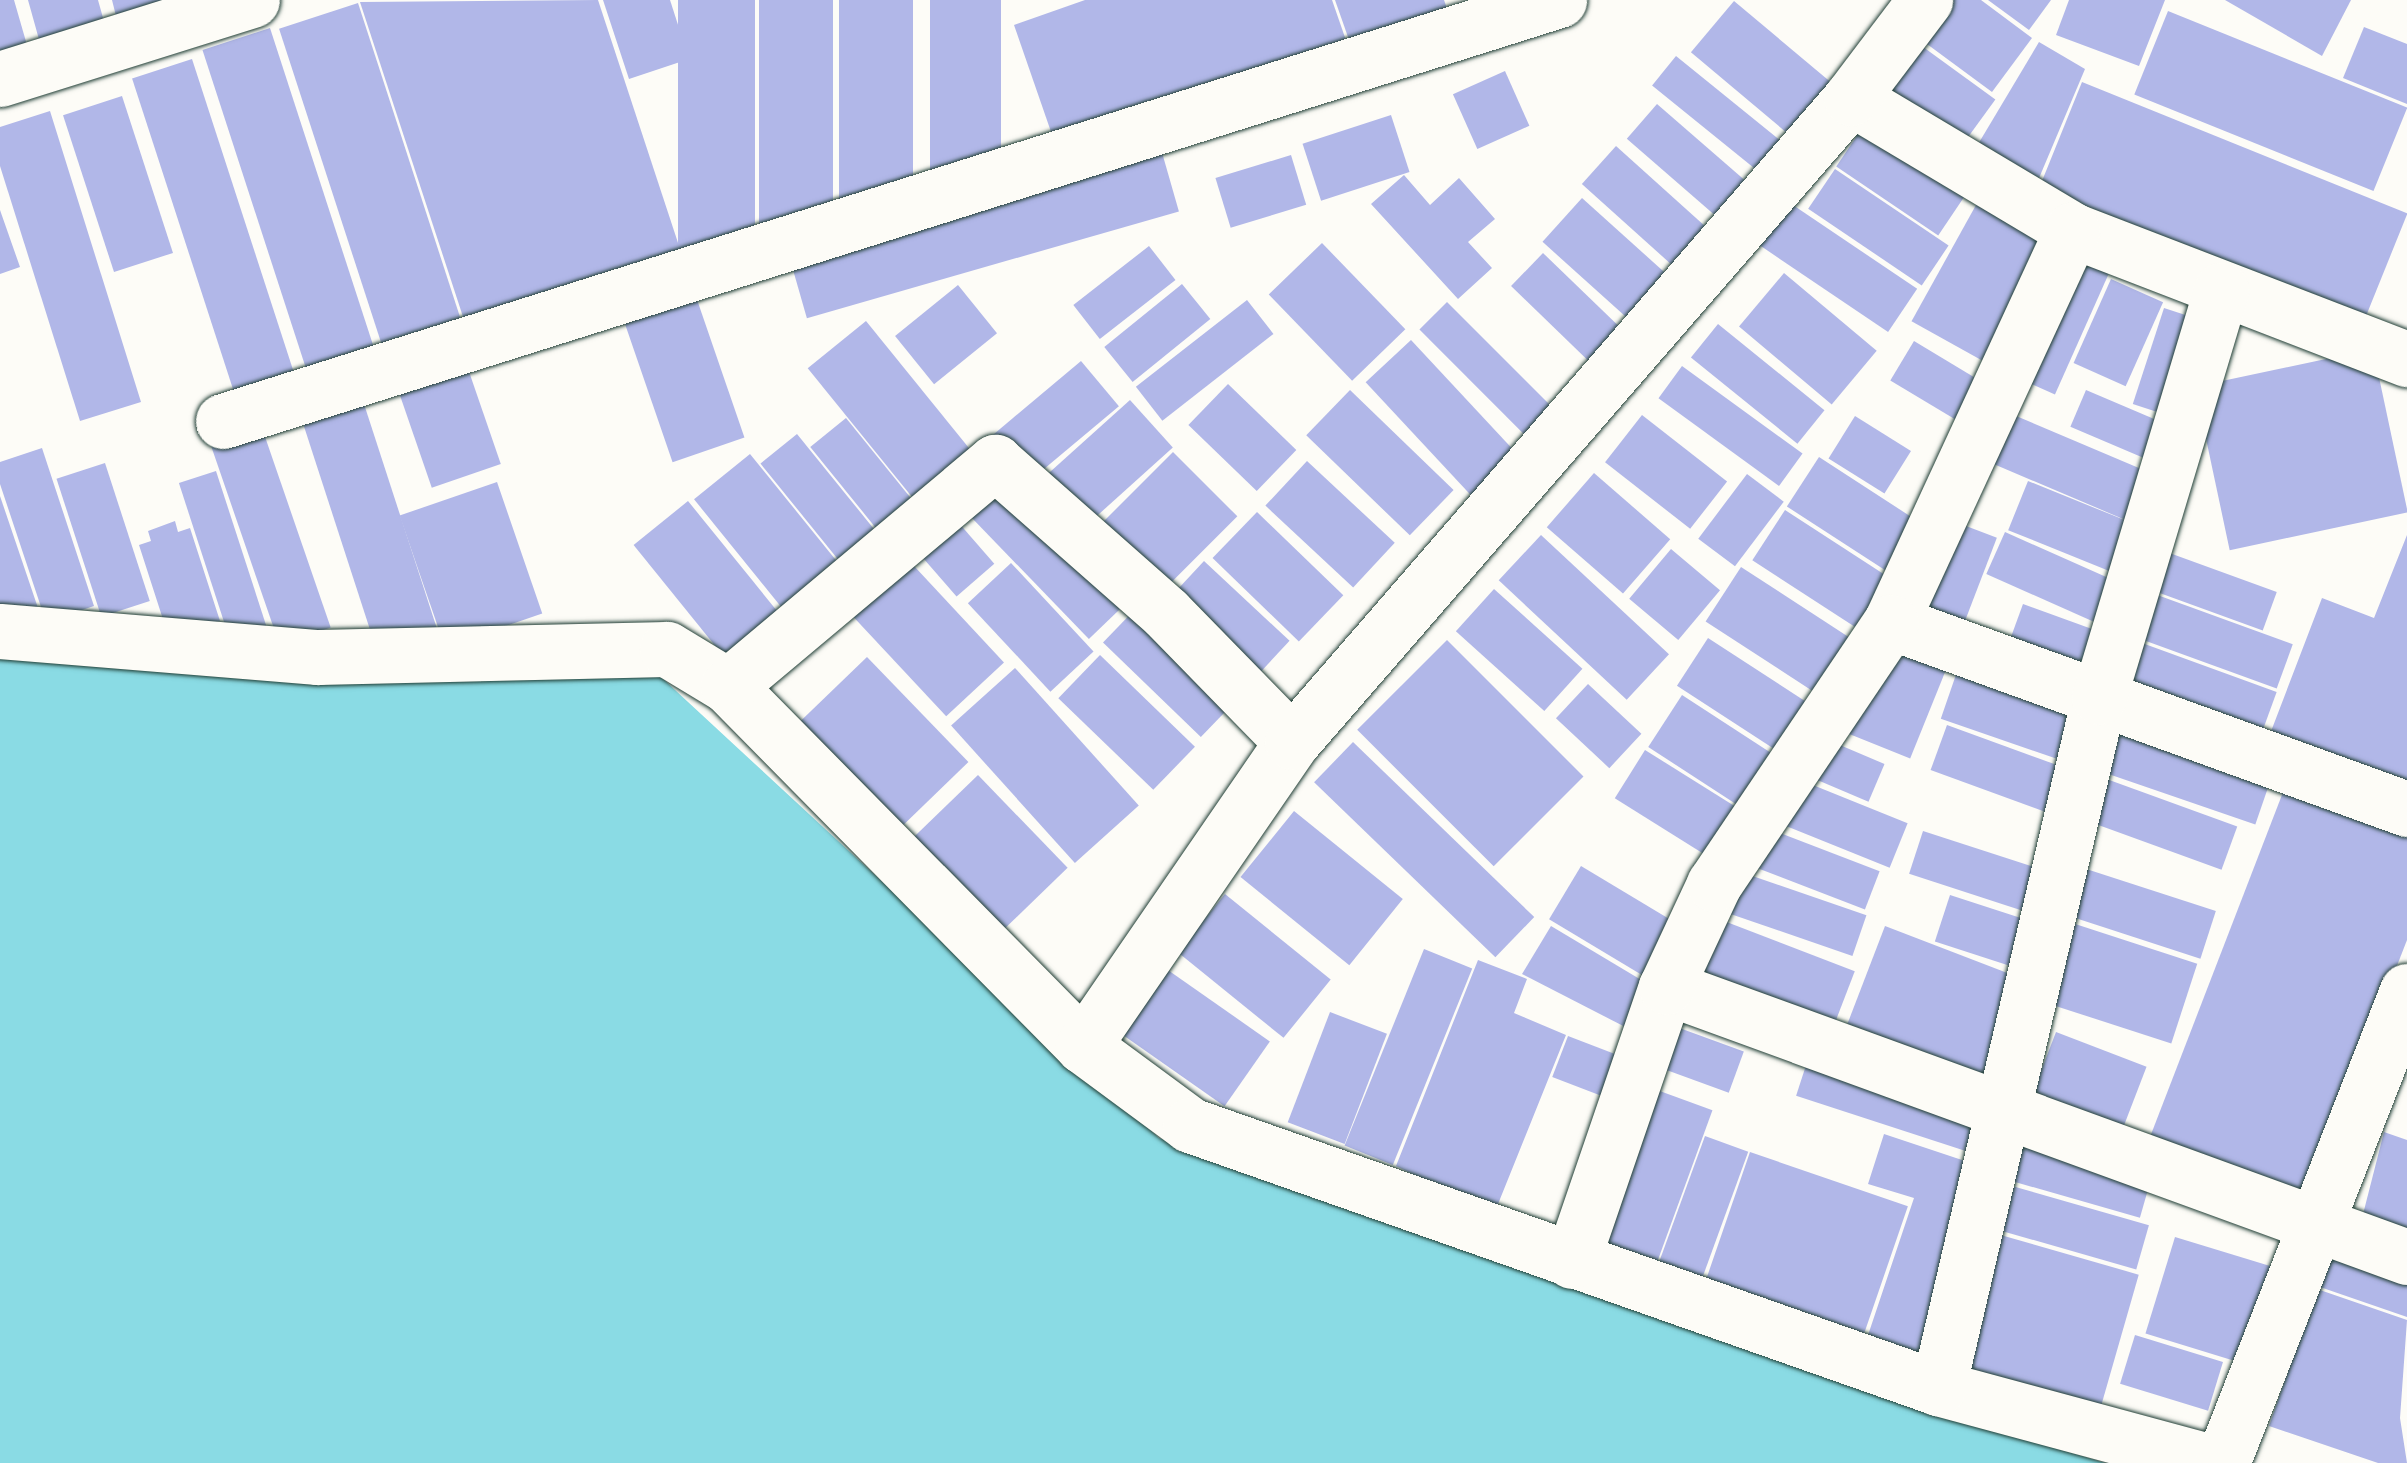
<!DOCTYPE html>
<style>
body{margin:0}
#map{position:relative;width:2407px;height:1463px;overflow:hidden;background:#fdfcf7;font-family:"Gochi Hand",sans-serif}
div>[style]{position:absolute}
.water>*{inset:0;background:#8adbe4}
.building>*{inset:0;background:#b1b7e8;transform-origin:0 0}
.roads{filter:drop-shadow(0 0 2px #1f3d34) drop-shadow(0 0 2px #1f3d34)}
.minor>*{height:55px;margin:-27.5px;padding:0 27.5px;transform-origin:27.5px;border-radius:27.5px;background:#fdfcf7}
span{translate:-50% -50%;white-space:nowrap;text-align:center;line-height:1.15;-webkit-text-stroke:10px #fdfcf7;paint-order:stroke}
</style>
<div id="map">
<div class="water">
<div style="clip-path:polygon(0 651px,661px 677px,1159px 1138px,1869px 1392px,2105px 1463px,0 1463px)"></div>
</div>
<div class="building">
<div style="clip-path:polygon(0 0,14px 0,29px 52px,0 61px)"></div>
<div style="clip-path:polygon(28px 0,98px 0,105px 25px,40px 43px)"></div>
<div style="clip-path:polygon(112px 0,180px 0,117px 20px)"></div>
<div style="clip-path:polygon(598px 0,683px 258px,467px 329px,360px 2px)"></div>
<div style="clip-path:polygon(603px 0,670px 0,689px 59px,629px 79px)"></div>
<div style="left:678px;top:0;width:77px;height:249px"></div>
<div style="left:759px;top:0;width:74px;height:226px"></div>
<div style="left:839px;top:0;width:74px;height:202px"></div>
<div style="left:930px;top:0;width:71px;height:175px"></div>
<div style="clip-path:polygon(1085px 0,1332px 0,1349px 49px,1058px 152px,1014px 25px)"></div>
<div style="clip-path:polygon(1335px 0,1444px 0,1452px 23px,1355px 57px)"></div>
<div style="clip-path:polygon(1936px 0,1981px 0,2032px 38px,1992px 92px,1912px 33px)"></div>
<div style="clip-path:polygon(1988px 0,2051px 0,2029px 30px)"></div>
<div style="clip-path:polygon(2069px 0,2165px 0,2139px 66px,2056px 35px)"></div>
<div style="clip-path:polygon(2225px 0,2351px 0,2322px 56px)"></div>
<div style="left:1734px;top:1px;width:144px;height:67px;rotate:40deg"></div>
<div style="left:358px;top:3px;width:344px;height:83px;rotate:72deg"></div>
<div style="left:2168px;top:11px;width:258px;height:90px;rotate:22deg"></div>
<div style="clip-path:polygon(2364px 27px,2407px 44px,2407px 104px,2343px 78px)"></div>
<div style="left:270px;top:28px;width:345px;height:71px;rotate:72deg"></div>
<div style="left:1908px;top:36px;width:108px;height:69px;rotate:36deg"></div>
<div style="clip-path:polygon(2039px 42px,2085px 69px,2031px 197px,1968px 161px)"></div>
<div style="left:1676px;top:56px;width:159px;height:38px;rotate:39deg"></div>
<div style="left:192px;top:59px;width:337px;height:63px;rotate:72deg"></div>
<div style="left:1505px;top:71px;width:60px;height:57px;rotate:66deg"></div>
<div style="left:2082px;top:82px;width:351px;height:124px;rotate:22deg"></div>
<div style="left:122px;top:96px;width:165px;height:62px;rotate:72deg"></div>
<div style="left:1657px;top:104px;width:140px;height:46px;rotate:41deg"></div>
<div style="clip-path:polygon(50px 111px,141px 402px,80px 421px,0 166px,0 127px)"></div>
<div style="left:1391px;top:115px;width:60px;height:93px;rotate:72deg"></div>
<div style="left:1867px;top:121px;width:123px;height:55px;rotate:34deg"></div>
<div style="left:1616px;top:146px;width:142px;height:51px;rotate:42deg"></div>
<div style="left:1161px;top:149px;width:65px;height:387px;rotate:74deg"></div>
<div style="left:1291px;top:155px;width:52px;height:79px;rotate:73deg"></div>
<div style="left:1835px;top:169px;width:137px;height:48px;rotate:34deg"></div>
<div style="clip-path:polygon(1404px 175px,1430px 205px,1459px 178px,1495px 219px,1468px 242px,1492px 268px,1458px 299px,1371px 204px)"></div>
<div style="left:1582px;top:198px;width:133px;height:59px;rotate:42deg"></div>
<div style="left:1787px;top:201px;width:157px;height:52px;rotate:34deg"></div>
<div style="left:1976px;top:205px;width:92px;height:133px;rotate:29deg"></div>
<div style="clip-path:polygon(0 210px,20px 267px,0 274px)"></div>
<div style="left:1322px;top:243px;width:120px;height:74px;rotate:46deg"></div>
<div style="left:2071px;top:243px;width:47px;height:145px;rotate:24deg"></div>
<div style="left:1149px;top:246px;width:43px;height:96px;rotate:52deg"></div>
<div style="left:1543px;top:253px;width:130px;height:46px;rotate:44deg"></div>
<div style="left:1784px;top:273px;width:121px;height:70px;rotate:40deg"></div>
<div style="left:2111px;top:279px;width:57px;height:92px;rotate:24deg"></div>
<div style="left:1182px;top:284px;width:45px;height:100px;rotate:51deg"></div>
<div style="left:958px;top:285px;width:62px;height:81px;rotate:51deg"></div>
<div style="left:693px;top:288px;width:158px;height:76px;rotate:71deg"></div>
<div style="left:1247px;top:300px;width:43px;height:141px;rotate:52deg"></div>
<div style="left:1447px;top:302px;width:163px;height:39px;rotate:45deg"></div>
<div style="left:2164px;top:308px;width:45px;height:101px;rotate:18deg"></div>
<div style="left:866px;top:321px;width:178px;height:75px;rotate:51deg"></div>
<div style="left:1718px;top:324px;width:137px;height:43px;rotate:39deg"></div>
<div style="left:1411px;top:340px;width:154px;height:62px;rotate:47deg"></div>
<div style="left:1914px;top:341px;width:92px;height:46px;rotate:31deg"></div>
<div style="left:2373px;top:349px;width:167px;height:182px;rotate:78deg"></div>
<div style="left:465px;top:360px;width:110px;height:73px;rotate:71deg"></div>
<div style="left:1081px;top:361px;width:59px;height:122px;rotate:50deg"></div>
<div style="left:1682px;top:366px;width:149px;height:40px;rotate:36deg"></div>
<div style="left:1228px;top:384px;width:95px;height:57px;rotate:44deg"></div>
<div style="left:1350px;top:390px;width:144px;height:63px;rotate:44deg"></div>
<div style="left:2086px;top:390px;width:90px;height:40px;rotate:23deg"></div>
<div style="left:1130px;top:400px;width:64px;height:126px;rotate:48deg"></div>
<div style="left:364px;top:404px;width:242px;height:64px;rotate:72deg"></div>
<div style="left:2002px;top:410px;width:166px;height:53px;rotate:23deg"></div>
<div style="left:1642px;top:415px;width:108px;height:60px;rotate:38deg"></div>
<div style="left:1855px;top:416px;width:66px;height:50px;rotate:32deg"></div>
<div style="left:846px;top:418px;width:118px;height:46px;rotate:51deg"></div>
<div style="left:262px;top:428px;width:211px;height:54px;rotate:71deg"></div>
<div style="left:797px;top:434px;width:140px;height:47px;rotate:51deg"></div>
<div style="clip-path:polygon(42px 448px,94px 606px,46px 622px,0 484px,0 462px)"></div>
<div style="left:1173px;top:452px;width:91px;height:112px;rotate:45deg"></div>
<div style="left:750px;top:454px;width:154px;height:72px;rotate:51deg"></div>
<div style="left:1819px;top:457px;width:132px;height:59px;rotate:33deg"></div>
<div style="left:1307px;top:461px;width:120px;height:61px;rotate:43deg"></div>
<div style="left:105px;top:463px;width:145px;height:51px;rotate:72deg"></div>
<div style="left:995px;top:467px;width:189px;height:52px;rotate:46deg"></div>
<div style="left:216px;top:471px;width:166px;height:39px;rotate:72deg"></div>
<div style="left:1594px;top:473px;width:101px;height:72px;rotate:41deg"></div>
<div style="left:1747px;top:474px;width:46px;height:81px;rotate:37deg"></div>
<div style="left:2028px;top:481px;width:113px;height:53px;rotate:22deg"></div>
<div style="left:497px;top:482px;width:139px;height:103px;rotate:71deg"></div>
<div style="clip-path:polygon(0 496px,38px 608px,0 620px)"></div>
<div style="left:688px;top:501px;width:160px;height:70px;rotate:51deg"></div>
<div style="left:1785px;top:510px;width:135px;height:60px;rotate:33deg"></div>
<div style="left:1257px;top:512px;width:120px;height:64px;rotate:44deg"></div>
<div style="left:951px;top:514px;width:66px;height:50px;rotate:49deg"></div>
<div style="clip-path:polygon(175px 521px,178px 532px,190px 528px,220px 621px,169px 638px,139px 545px,151px 541px,148px 531px)"></div>
<div style="left:1953px;top:521px;width:47px;height:112px;rotate:21deg"></div>
<div style="left:2005px;top:532px;width:125px;height:46px;rotate:24deg"></div>
<div style="left:1541px;top:535px;width:175px;height:62px;rotate:43deg"></div>
<div style="clip-path:polygon(2407px 535px,2407px 800px,2265px 747px,2322px 598px,2374px 618px)"></div>
<div style="left:1671px;top:549px;width:64px;height:65px;rotate:40deg"></div>
<div style="left:2164px;top:551px;width:120px;height:41px;rotate:20deg"></div>
<div style="left:901px;top:552px;width:151px;height:79px;rotate:47deg"></div>
<div style="left:1204px;top:561px;width:117px;height:59px;rotate:43deg"></div>
<div style="left:1011px;top:563px;width:121px;height:59px;rotate:47deg"></div>
<div style="left:1741px;top:567px;width:143px;height:65px;rotate:33deg"></div>
<div style="left:1494px;top:589px;width:119px;height:57px;rotate:42deg"></div>
<div style="left:2149px;top:592px;width:153px;height:47px;rotate:20deg"></div>
<div style="left:1144px;top:600px;width:136px;height:59px;rotate:44deg"></div>
<div style="left:2023px;top:604px;width:80px;height:53px;rotate:20deg"></div>
<div style="left:1887px;top:637px;width:67px;height:104px;rotate:22deg"></div>
<div style="left:1708px;top:638px;width:132px;height:57px;rotate:33deg"></div>
<div style="left:2131px;top:639px;width:155px;height:50px;rotate:20deg"></div>
<div style="left:1447px;top:640px;width:193px;height:127px;rotate:45deg"></div>
<div style="left:1100px;top:655px;width:132px;height:60px;rotate:44deg"></div>
<div style="left:867px;top:657px;width:146px;height:93px;rotate:46deg"></div>
<div style="left:1960px;top:663px;width:139px;height:59px;rotate:19deg"></div>
<div style="left:1015px;top:668px;width:185px;height:86px;rotate:48deg"></div>
<div style="left:1588px;top:684px;width:73px;height:47px;rotate:43deg"></div>
<div style="left:1682px;top:695px;width:121px;height:62px;rotate:33deg"></div>
<div style="left:1947px;top:725px;width:126px;height:48px;rotate:20deg"></div>
<div style="left:2119px;top:729px;width:160px;height:46px;rotate:19deg"></div>
<div style="left:1821px;top:737px;width:69px;height:41px;rotate:23deg"></div>
<div style="left:1353px;top:742px;width:252px;height:56px;rotate:44deg"></div>
<div style="left:1645px;top:750px;width:122px;height:57px;rotate:32deg"></div>
<div style="clip-path:polygon(2290px 774px,2407px 819px,2407px 940px,2302px 1210px,2145px 1150px)"></div>
<div style="left:978px;top:775px;width:129px;height:96px;rotate:46deg"></div>
<div style="left:1788px;top:775px;width:129px;height:48px;rotate:22deg"></div>
<div style="left:2101px;top:777px;width:145px;height:46px;rotate:20deg"></div>
<div style="left:1294px;top:811px;width:140px;height:85px;rotate:39deg"></div>
<div style="left:1762px;top:826px;width:126px;height:41px;rotate:21deg"></div>
<div style="left:1923px;top:831px;width:125px;height:45px;rotate:18deg"></div>
<div style="left:1581px;top:866px;width:121px;height:62px;rotate:31deg"></div>
<div style="left:2077px;top:866px;width:146px;height:50px;rotate:18deg"></div>
<div style="left:1735px;top:870px;width:139px;height:43px;rotate:19deg"></div>
<div style="left:1225px;top:894px;width:136px;height:75px;rotate:39deg"></div>
<div style="left:1950px;top:895px;width:85px;height:49px;rotate:18deg"></div>
<div style="left:1711px;top:916px;width:154px;height:74px;rotate:21deg"></div>
<div style="left:2066px;top:921px;width:138px;height:84px;rotate:18deg"></div>
<div style="clip-path:polygon(1551px 926px,1658px 990px,1633px 1031px,1522px 974px)"></div>
<div style="left:1885px;top:926px;width:145px;height:112px;rotate:21deg"></div>
<div style="left:1424px;top:949px;width:52px;height:212px;rotate:22deg"></div>
<div style="clip-path:polygon(1478px 960px,1527px 979px,1514px 1013px,1566px 1035px,1494px 1214px,1396px 1166px)"></div>
<div style="left:1165px;top:968px;width:128px;height:79px;rotate:35deg"></div>
<div style="left:1330px;top:1012px;width:61px;height:118px;rotate:21deg"></div>
<div style="left:1663px;top:1022px;width:86px;height:44px;rotate:20deg"></div>
<div style="left:2056px;top:1032px;width:97px;height:70px;rotate:21deg"></div>
<div style="left:1568px;top:1036px;width:67px;height:44px;rotate:21deg"></div>
<div style="left:1810px;top:1053px;width:192px;height:45px;rotate:18deg"></div>
<div style="left:1657px;top:1090px;width:59px;height:165px;rotate:20deg"></div>
<div style="clip-path:polygon(2384px 1132px,2407px 1140px,2407px 1244px,2360px 1226px)"></div>
<div style="clip-path:polygon(1884px 1134px,1989px 1169px,1919px 1378px,1860px 1359px,1914px 1198px,1868px 1184px)"></div>
<div style="left:2011px;top:1134px;width:147px;height:45px;rotate:16deg"></div>
<div style="left:1705px;top:1136px;width:46px;height:139px;rotate:20deg"></div>
<div style="left:1750px;top:1152px;width:167px;height:145px;rotate:19deg"></div>
<div style="left:1998px;top:1182px;width:157px;height:46px;rotate:16deg"></div>
<div style="left:1983px;top:1230px;width:162px;height:146px;rotate:16deg"></div>
<div style="left:2175px;top:1237px;width:102px;height:101px;rotate:17deg"></div>
<div style="clip-path:polygon(2336px 1242px,2407px 1266px,2407px 1317px,2320px 1287px)"></div>
<div style="clip-path:polygon(2317px 1289px,2407px 1320px,2400px 1418px,2407px 1463px,2378px 1463px,2269px 1426px)"></div>
<div style="left:2135px;top:1335px;width:92px;height:51px;rotate:17deg"></div>
</div>
<div class="roads">
<div class="minor">
<div style="left:0;top:79px;width:264px;rotate:-17.4deg"></div>
<div style="left:1851px;top:98px;width:257px;rotate:30.8deg"></div>
<div style="left:2072px;top:230px;width:359px;rotate:21.1deg"></div>
<div style="left:2072px;top:230px;width:432px;rotate:114.8deg"></div>
<div style="left:1891px;top:622px;width:549px;rotate:19.92deg"></div>
<div style="left:223px;top:421px;width:1401px;rotate:-17.49deg"></div>
<div style="left:0;top:631px;width:319px;rotate:4.7deg"></div>
<div style="left:318px;top:657px;width:349px;rotate:-1.3deg"></div>
<div style="left:667px;top:649px;width:71px;rotate:31.2deg"></div>
<div style="left:728px;top:686px;width:506px;rotate:45.4deg"></div>
<div style="left:1083px;top:1046px;width:133px;rotate:36.4deg"></div>
<div style="left:1190px;top:1125px;width:793px;rotate:19.37deg"></div>
<div style="left:1938px;top:1388px;width:288px;rotate:15.1deg"></div>
<div style="left:728px;top:686px;width:349px;rotate:-40deg"></div>
<div style="left:995px;top:462px;width:228px;rotate:41.4deg"></div>
<div style="left:1166px;top:613px;width:180px;rotate:45.7deg"></div>
<div style="left:1666px;top:987px;width:789px;rotate:20.02deg"></div>
<div style="left:1083px;top:1046px;width:369px;rotate:-55.5deg"></div>
<div style="left:1292px;top:742px;width:853px;rotate:-49.04deg"></div>
<div style="left:1851px;top:98px;width:123px;rotate:-52.9deg"></div>
<div style="left:1572px;top:1261px;width:290px;rotate:-71.1deg"></div>
<div style="left:1666px;top:987px;width:114px;rotate:-65deg"></div>
<div style="left:1714px;top:884px;width:316px;rotate:-56deg"></div>
<div style="left:1938px;top:1388px;width:710px;rotate:-76.88deg"></div>
<div style="left:2099px;top:697px;width:425px;rotate:-73.3deg"></div>
<div style="left:2222px;top:1463px;width:507px;rotate:-68.6deg"></div>
</div>
</div>
</div>
